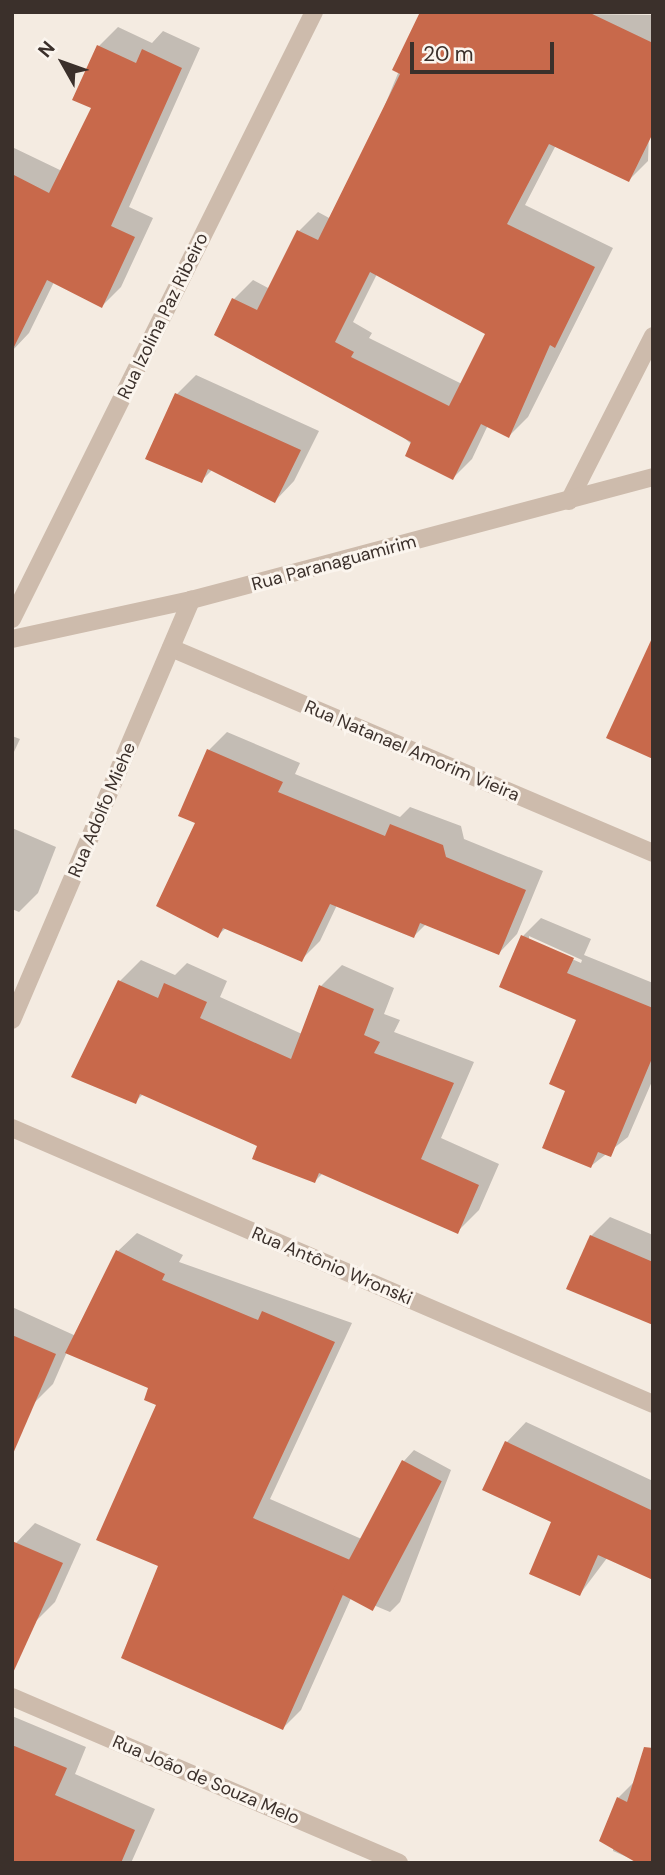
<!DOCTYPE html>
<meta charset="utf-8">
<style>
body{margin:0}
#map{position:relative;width:665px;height:1875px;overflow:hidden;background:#f4ebe1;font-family:"DM Sans",sans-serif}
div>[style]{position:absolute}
.shadow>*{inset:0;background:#0003}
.building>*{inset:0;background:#c8694b;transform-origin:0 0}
.minor>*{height:18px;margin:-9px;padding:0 9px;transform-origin:9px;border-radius:9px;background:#cdbbac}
span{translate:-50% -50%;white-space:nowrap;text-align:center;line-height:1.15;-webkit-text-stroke:6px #fbf5ee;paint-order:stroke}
.street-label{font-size:18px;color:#3b302b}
.frame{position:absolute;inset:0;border:14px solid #3b302b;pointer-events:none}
.north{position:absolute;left:28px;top:28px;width:70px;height:70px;-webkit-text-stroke:5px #fbf5ee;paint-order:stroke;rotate:310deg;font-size:19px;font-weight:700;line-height:28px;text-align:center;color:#3b302b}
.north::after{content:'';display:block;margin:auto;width:24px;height:32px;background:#3b302b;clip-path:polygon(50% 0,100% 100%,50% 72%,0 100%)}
.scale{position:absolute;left:410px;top:42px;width:144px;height:32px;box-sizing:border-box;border:4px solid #3b302b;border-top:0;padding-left:9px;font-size:21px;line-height:24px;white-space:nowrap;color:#3b302b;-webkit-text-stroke:5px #fbf5ee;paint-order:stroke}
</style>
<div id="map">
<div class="shadow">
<div style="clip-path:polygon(evenodd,423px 12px,653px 15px,648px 161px,629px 180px,556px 145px,525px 205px,613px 248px,528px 417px,509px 436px,488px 425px,472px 459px,453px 478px,234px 299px,253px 280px,270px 289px,299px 231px,318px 212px,331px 219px,365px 154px,423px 12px,377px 274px,487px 333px,462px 384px,369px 338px,372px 333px,353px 322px,377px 274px)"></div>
<div style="clip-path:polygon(118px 27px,152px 43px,163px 31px,200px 48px,129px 207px,153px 218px,121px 287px,102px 306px,54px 282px,29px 333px,12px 351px,12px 147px,62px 171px,93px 107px,99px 46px)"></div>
<div style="clip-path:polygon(196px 375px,319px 431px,294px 481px,275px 501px,213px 469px,201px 481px,177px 394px)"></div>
<div style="clip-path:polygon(227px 732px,300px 763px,295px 774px,400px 817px,410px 807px,461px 826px,464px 839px,543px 871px,517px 934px,499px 953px,426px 924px,414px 936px,337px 905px,320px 941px,301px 960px,226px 928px,217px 936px,198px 822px,209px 750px)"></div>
<div style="clip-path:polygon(12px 736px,20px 739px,12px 756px)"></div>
<div style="clip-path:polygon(12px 828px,56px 847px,38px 893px,19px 912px,12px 909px)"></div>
<div style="clip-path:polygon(evenodd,541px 918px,591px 939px,584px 955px,653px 983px,653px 1079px,628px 1137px,591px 1166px,568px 1090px,578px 1019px,523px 936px,541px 918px,529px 936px,582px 960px,581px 963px,529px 940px,529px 936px)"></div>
<div style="clip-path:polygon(141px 960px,175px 975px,187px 963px,227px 981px,220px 997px,302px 1034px,321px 986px,342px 965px,394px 988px,384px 1014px,400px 1020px,394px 1032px,474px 1062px,441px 1138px,499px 1164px,479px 1210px,458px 1231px,323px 1173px,315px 1181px,260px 1145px,144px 1093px,135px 1102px,120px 981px)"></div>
<div style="clip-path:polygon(610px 1217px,653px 1235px,653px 1323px,591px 1236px)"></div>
<div style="clip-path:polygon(137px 1233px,183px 1255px,179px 1262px,352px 1323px,270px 1499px,373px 1544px,404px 1461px,414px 1450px,451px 1470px,400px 1602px,390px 1612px,352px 1596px,301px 1710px,283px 1728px,151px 1387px,67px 1352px,53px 1384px,34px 1403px,12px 1394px,12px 1307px,76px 1336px,118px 1251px)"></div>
<div style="clip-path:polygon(526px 1422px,653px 1481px,653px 1578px,607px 1558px,580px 1594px,554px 1521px,507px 1442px)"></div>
<div style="clip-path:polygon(35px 1523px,81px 1544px,55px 1602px,36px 1621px,16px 1543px)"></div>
<div style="clip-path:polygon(12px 1716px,86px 1747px,75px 1774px,155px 1809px,131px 1863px,12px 1863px)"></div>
<div style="clip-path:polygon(638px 1778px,641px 1863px,613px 1851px,618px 1798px)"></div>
</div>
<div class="building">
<div style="clip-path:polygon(evenodd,420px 12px,588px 12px,653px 43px,653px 133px,629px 182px,549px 144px,507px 224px,595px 267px,555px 348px,550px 345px,509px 438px,481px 424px,453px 480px,405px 456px,411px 442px,214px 335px,232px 298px,257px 310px,297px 230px,318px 240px,400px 74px,392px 70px,420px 12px,370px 272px,485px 334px,449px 406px,351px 357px,354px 352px,335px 342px,370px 272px)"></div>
<div style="clip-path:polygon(97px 45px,136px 63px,142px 49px,182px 68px,111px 226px,135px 237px,102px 308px,47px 280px,12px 351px,12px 174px,49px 193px,91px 108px,72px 100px)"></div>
<div style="clip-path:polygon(175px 393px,301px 450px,275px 503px,208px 469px,202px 483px,145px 459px)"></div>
<div style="clip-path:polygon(653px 636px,653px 759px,606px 738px)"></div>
<div style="clip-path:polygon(207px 749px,283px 782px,278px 792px,385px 836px,390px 824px,443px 845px,446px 857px,526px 890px,499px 955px,420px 923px,414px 938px,330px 904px,302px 962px,223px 928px,218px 938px,156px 906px,195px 823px,178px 816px)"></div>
<div style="clip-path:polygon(521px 935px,574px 958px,567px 973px,653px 1008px,653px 1056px,611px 1157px,598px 1152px,591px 1168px,542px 1148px,565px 1091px,549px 1084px,576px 1020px,499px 987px)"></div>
<div style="clip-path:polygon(118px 980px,158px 998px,164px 983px,207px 1002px,200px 1018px,291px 1059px,319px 985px,374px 1009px,364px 1035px,380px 1042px,374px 1053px,454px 1083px,421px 1159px,479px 1185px,458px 1234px,319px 1173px,315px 1183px,252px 1159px,257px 1146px,140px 1094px,136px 1104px,71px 1077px)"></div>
<div style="clip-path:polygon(590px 1235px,653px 1262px,653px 1325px,566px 1289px)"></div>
<div style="clip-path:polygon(116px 1250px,165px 1274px,162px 1280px,258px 1320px,262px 1311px,335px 1342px,253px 1518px,357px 1563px,283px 1730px,121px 1658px,158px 1566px,96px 1540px,156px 1405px,144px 1400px,148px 1388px,65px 1353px)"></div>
<div style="clip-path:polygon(12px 1335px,56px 1354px,12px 1456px)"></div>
<div style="clip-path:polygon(505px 1441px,653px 1511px,653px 1580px,598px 1555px,580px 1596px,529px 1574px,551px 1522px,482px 1490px)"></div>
<div style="left:402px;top:1460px;width:45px;height:147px;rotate:28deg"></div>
<div style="clip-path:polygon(12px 1541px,63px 1563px,12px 1675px)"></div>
<div style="clip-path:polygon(12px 1745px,67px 1768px,55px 1795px,135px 1830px,121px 1863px,12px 1863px)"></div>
<div style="clip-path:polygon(644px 1747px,653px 1748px,653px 1863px,637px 1863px,599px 1841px,617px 1797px,627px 1802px)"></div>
</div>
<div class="minor">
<div style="left:569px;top:501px;width:185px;rotate:-63deg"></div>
<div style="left:12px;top:619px;width:678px;rotate:-63.55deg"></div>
<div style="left:12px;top:639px;width:183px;rotate:-12.3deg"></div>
<div style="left:191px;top:600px;width:478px;rotate:-14.9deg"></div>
<div style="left:171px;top:648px;width:524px;rotate:23.04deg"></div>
<div style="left:12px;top:1020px;width:457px;rotate:-66.9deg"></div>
<div style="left:12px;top:1128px;width:698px;rotate:23.3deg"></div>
<div style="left:12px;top:1697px;width:421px;rotate:23.2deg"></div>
</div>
<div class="street-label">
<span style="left:163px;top:316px;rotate:-64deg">Rua Izolina Paz Ribeiro</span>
<span style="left:334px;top:563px;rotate:-15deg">Rua Paranaguamirim</span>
<span style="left:412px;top:751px;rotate:23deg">Rua Natanael Amorim Vieira</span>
<span style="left:102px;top:810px;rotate:-67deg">Rua Adolfo Miehe</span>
<span style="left:332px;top:1266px;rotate:23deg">Rua Antônio Wronski</span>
<span style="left:206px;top:1780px;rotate:23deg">Rua João de Souza Melo</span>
</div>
<div class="frame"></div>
<div class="north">N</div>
<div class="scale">20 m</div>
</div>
